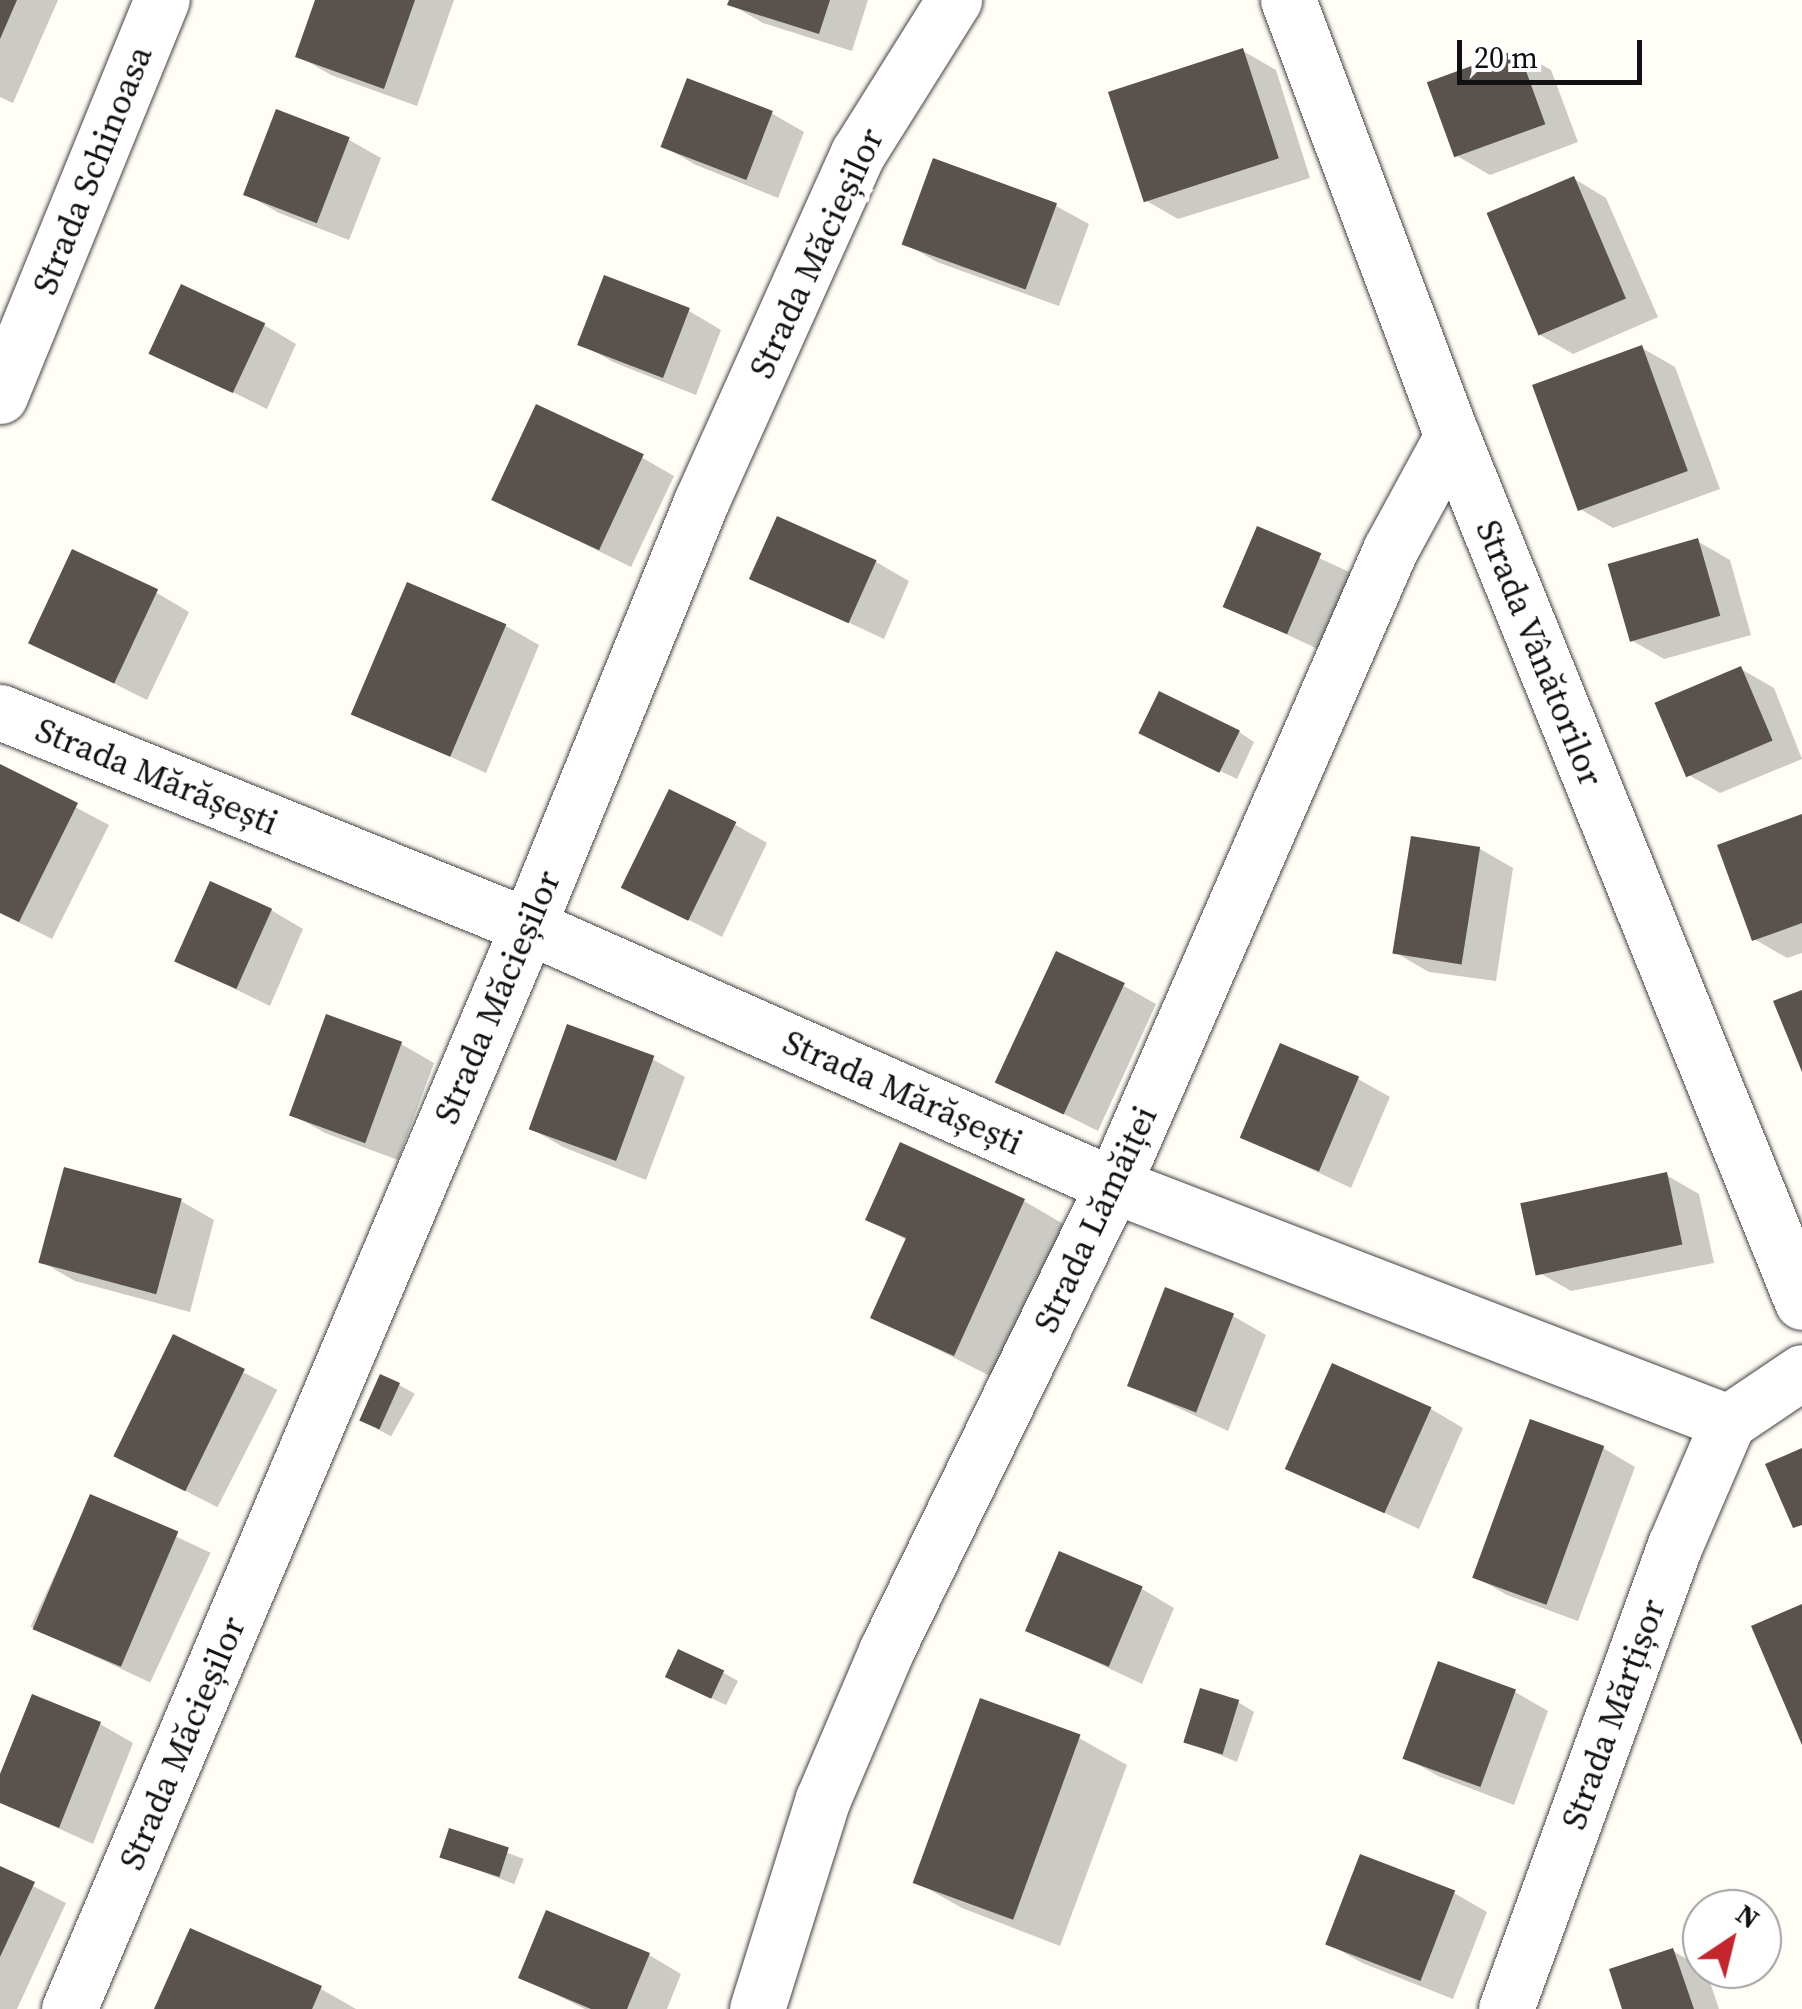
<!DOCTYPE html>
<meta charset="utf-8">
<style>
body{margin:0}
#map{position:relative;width:1802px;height:2009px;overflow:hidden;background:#fffdf5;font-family:"Source Serif 4",serif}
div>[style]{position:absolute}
.shadow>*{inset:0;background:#0003;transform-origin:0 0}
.building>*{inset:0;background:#5a524d;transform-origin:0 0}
.roads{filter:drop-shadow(0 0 2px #444) drop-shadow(0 0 2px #444)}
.street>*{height:55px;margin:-27.5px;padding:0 27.5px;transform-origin:27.5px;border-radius:27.5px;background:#fff}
span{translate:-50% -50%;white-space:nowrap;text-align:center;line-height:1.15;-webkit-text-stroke:10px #fff;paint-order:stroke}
.street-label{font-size:35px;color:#111}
.north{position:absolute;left:1682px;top:1889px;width:100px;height:100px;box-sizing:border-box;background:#fff;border:2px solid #a0a0a0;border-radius:50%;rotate:35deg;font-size:28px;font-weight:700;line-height:40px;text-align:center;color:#111}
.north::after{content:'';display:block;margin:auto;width:35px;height:45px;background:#c4262e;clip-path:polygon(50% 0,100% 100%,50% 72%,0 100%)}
.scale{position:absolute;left:1457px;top:40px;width:185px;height:45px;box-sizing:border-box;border:5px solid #111;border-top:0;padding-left:12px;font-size:30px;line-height:35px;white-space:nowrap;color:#111;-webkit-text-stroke:8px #fff;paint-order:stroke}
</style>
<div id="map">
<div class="shadow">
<div style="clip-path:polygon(0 0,58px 0,13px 103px,0 97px)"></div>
<div style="clip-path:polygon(318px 0,454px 0,417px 106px,331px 75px,298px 56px)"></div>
<div style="clip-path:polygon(732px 0,868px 0,852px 51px,763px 23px,730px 4px)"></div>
<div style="clip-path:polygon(1243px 51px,1276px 70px,1310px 178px,1178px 219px,1145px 200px)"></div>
<div style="clip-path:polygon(1518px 51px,1551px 70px,1578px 142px,1490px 175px,1457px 156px)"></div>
<div style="clip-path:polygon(771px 113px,804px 132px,778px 198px,696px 165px,663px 146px)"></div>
<div style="clip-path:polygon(349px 140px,381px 158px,349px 240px,279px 213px,246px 194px)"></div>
<div style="clip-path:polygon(935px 161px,1056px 206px,1089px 224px,1059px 306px,937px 262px,904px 243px)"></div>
<div style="clip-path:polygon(1573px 178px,1606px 198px,1658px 317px,1573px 354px,1540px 335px)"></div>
<div style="clip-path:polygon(689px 311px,721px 330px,696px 395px,613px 362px,580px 343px)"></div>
<div style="clip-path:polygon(264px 325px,296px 344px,267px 409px,153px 353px)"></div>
<div style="clip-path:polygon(1642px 348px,1675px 367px,1720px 489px,1613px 528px,1580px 509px)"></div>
<div style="clip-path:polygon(641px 457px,674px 476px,631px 567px,493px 499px)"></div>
<div style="left:1259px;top:530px;width:105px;height:83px;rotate:25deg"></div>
<div style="clip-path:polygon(1697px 541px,1730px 560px,1751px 635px,1664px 659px,1631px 640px)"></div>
<div style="clip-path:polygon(876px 562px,909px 581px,884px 639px,753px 578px)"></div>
<div style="clip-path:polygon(157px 593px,189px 612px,147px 700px,31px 642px)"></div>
<div style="clip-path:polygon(506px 626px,539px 645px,486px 773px,357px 714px)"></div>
<div style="clip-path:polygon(1741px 669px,1774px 688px,1802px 759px,1720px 793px,1687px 774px)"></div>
<div style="clip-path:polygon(1239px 732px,1254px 742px,1237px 779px,1158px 741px)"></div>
<div style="clip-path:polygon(0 767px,109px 825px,52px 939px,0 913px)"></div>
<div style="clip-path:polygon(1802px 817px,1802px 953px,1787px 958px,1754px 939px)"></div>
<div style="clip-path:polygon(734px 824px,767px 843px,722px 937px,625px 887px)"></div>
<div style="clip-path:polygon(1480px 849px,1513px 868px,1496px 981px,1429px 972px,1396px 953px)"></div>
<div style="clip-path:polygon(271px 910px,303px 929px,270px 1006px,178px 961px)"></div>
<div style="clip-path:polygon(1124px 986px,1156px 1004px,1098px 1131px,998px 1081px)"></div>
<div style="clip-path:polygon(401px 1044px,434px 1063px,398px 1160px,325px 1133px,292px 1114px)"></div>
<div style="clip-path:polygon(652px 1059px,685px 1077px,646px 1180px,563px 1147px,530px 1128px)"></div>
<div style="clip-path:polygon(1358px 1079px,1390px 1097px,1351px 1188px,1243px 1137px)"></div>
<div style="clip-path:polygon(902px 1145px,1024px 1201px,1072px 1229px,1002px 1382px,873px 1317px,908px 1241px,868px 1219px)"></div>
<div style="clip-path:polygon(1666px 1175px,1699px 1194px,1714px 1263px,1571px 1291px,1538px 1272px)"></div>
<div style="clip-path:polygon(181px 1201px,214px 1220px,190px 1312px,75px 1281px,42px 1262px)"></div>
<div style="clip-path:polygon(1233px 1316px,1266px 1335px,1228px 1431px,1129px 1385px)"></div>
<div style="left:174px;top:1337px;width:116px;height:132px;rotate:27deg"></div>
<div style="left:399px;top:1385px;width:18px;height:49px;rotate:29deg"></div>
<div style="clip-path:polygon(1431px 1409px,1463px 1428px,1419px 1529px,1289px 1468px)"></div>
<div style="clip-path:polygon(1603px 1448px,1635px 1467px,1578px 1621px,1507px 1595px,1474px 1576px)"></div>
<div style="left:91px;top:1497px;width:132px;height:143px;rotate:25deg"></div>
<div style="clip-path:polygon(1142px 1589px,1174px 1608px,1142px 1684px,1028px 1630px)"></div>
<div style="clip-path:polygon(1439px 1664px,1515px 1692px,1548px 1711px,1514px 1805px,1438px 1776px,1405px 1757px)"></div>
<div style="clip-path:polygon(722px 1672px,738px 1681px,726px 1705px,683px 1685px)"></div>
<div style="clip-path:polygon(981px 1701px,1079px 1738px,1127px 1765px,1060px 1946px,962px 1908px,914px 1881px)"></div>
<div style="clip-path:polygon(1238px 1702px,1254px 1712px,1237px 1762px,1186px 1741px)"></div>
<div style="clip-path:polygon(100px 1724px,133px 1743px,93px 1844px,0 1802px,0 1781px)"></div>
<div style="left:451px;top:1831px;width:78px;height:27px;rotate:21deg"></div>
<div style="clip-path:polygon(1362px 1858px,1454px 1893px,1487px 1912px,1453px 1999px,1362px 1963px,1329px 1944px)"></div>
<div style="clip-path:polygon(0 1869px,66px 1903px,17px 2009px,0 2009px)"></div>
<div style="clip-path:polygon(191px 1931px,321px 1989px,356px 2009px,157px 2009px)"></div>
<div style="clip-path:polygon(1673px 1951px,1706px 1970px,1719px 2009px,1625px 2009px)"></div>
<div style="clip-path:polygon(649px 1955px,681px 1974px,667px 2009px,585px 2009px,521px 1977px)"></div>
</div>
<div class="building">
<div style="clip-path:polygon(0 0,17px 0,0 39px)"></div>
<div style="clip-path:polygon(315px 0,415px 0,384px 89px,295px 57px)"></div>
<div style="clip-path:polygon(729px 0,830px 0,819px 34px,727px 5px)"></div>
<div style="left:1243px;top:48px;width:116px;height:142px;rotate:72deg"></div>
<div style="left:1518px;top:49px;width:80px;height:97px;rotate:70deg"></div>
<div style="left:687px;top:78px;width:92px;height:74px;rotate:21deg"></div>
<div style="left:276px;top:109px;width:79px;height:92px;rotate:21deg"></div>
<div style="left:933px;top:158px;width:132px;height:92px;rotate:20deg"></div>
<div style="left:1574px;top:176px;width:133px;height:95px;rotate:67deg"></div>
<div style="left:604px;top:275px;width:92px;height:75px;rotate:21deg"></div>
<div style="left:181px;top:284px;width:93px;height:77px;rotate:25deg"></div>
<div style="left:1642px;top:345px;width:134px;height:117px;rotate:70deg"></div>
<div style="left:536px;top:404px;width:119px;height:106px;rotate:25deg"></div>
<div style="left:777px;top:516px;width:109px;height:69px;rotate:24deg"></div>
<div style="left:1257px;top:526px;width:70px;height:88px;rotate:23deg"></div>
<div style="left:1698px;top:538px;width:81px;height:94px;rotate:74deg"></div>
<div style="left:72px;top:549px;width:95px;height:104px;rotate:25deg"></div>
<div style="left:407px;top:582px;width:108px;height:144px;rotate:23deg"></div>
<div style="left:1741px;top:666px;width:81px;height:94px;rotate:67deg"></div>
<div style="left:1159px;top:691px;width:90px;height:47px;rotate:26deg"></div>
<div style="clip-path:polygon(0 764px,78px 803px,19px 922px,0 913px)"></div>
<div style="left:669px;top:789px;width:75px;height:110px;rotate:26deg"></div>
<div style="clip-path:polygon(1802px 814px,1802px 923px,1752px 941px,1717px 845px)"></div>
<div style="left:1411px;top:836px;width:70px;height:119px;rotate:9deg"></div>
<div style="left:210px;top:881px;width:68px;height:88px;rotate:24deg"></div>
<div style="left:1056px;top:951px;width:76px;height:145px;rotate:25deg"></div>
<div style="clip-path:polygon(1802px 990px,1802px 1072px,1773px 1001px)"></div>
<div style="left:326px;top:1014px;width:81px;height:108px;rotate:20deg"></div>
<div style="left:567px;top:1024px;width:93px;height:112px;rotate:20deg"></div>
<div style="left:1280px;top:1043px;width:86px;height:103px;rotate:23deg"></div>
<div style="clip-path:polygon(900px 1142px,1025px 1199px,954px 1356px,870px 1318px,906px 1238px,865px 1220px)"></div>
<div style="left:64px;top:1167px;width:122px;height:99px;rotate:15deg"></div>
<div style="left:1667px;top:1172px;width:74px;height:150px;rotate:78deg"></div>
<div style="left:1165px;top:1287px;width:74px;height:106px;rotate:21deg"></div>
<div style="left:173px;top:1334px;width:80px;height:136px;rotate:26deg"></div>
<div style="left:1332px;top:1363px;width:109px;height:116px;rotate:24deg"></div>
<div style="left:380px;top:1374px;width:22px;height:51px;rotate:24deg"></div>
<div style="left:1530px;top:1419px;width:79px;height:169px;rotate:20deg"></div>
<div style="clip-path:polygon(1802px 1448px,1802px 1525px,1793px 1528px,1765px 1464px)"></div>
<div style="left:90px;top:1494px;width:96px;height:147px;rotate:23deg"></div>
<div style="left:1059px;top:1551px;width:91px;height:87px;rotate:23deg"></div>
<div style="clip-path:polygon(1802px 1604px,1802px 1745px,1751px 1626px)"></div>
<div style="left:678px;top:1649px;width:51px;height:31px;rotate:25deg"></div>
<div style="left:1438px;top:1661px;width:83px;height:104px;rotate:20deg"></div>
<div style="left:1200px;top:1688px;width:41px;height:57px;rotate:17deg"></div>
<div style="clip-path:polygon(32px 1694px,101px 1722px,59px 1828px,0 1803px,0 1774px)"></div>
<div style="left:980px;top:1698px;width:107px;height:197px;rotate:20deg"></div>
<div style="left:449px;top:1828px;width:63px;height:31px;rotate:18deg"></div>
<div style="left:1360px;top:1854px;width:102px;height:97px;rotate:21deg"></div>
<div style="clip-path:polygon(0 1866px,35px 1882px,0 1957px)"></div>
<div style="clip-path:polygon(546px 1910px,650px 1953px,627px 2009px,591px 2009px,518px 1978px)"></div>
<div style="clip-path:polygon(190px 1928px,322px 1986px,312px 2009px,154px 2009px)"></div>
<div style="clip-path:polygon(1673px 1948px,1694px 2009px,1622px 2009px,1609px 1969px)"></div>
</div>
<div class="roads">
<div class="street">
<div style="left:1288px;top:0;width:466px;rotate:69.4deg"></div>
<div style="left:1452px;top:436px;width:934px;rotate:67.99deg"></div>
<div style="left:0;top:396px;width:428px;rotate:-67.8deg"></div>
<div style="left:0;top:712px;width:570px;rotate:22.06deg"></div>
<div style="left:528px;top:926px;width:640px;rotate:23.88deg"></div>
<div style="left:1113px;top:1185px;width:659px;rotate:21.07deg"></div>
<div style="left:1728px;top:1422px;width:89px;rotate:-34deg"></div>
<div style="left:69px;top:2009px;width:1176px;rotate:-67.03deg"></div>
<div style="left:528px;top:926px;width:458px;rotate:-67.8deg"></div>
<div style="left:701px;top:502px;width:383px;rotate:-65.8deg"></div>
<div style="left:858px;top:153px;width:181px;rotate:-57.9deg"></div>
<div style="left:757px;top:2009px;width:220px;rotate:-72.6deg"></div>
<div style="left:823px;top:1799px;width:161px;rotate:-66.9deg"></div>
<div style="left:886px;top:1651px;width:518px;rotate:-64.03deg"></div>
<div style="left:1113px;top:1185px;width:693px;rotate:-66.43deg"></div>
<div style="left:1390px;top:550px;width:130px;rotate:-61.5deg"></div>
<div style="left:1506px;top:2009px;width:494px;rotate:-70deg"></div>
<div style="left:1675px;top:1545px;width:134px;rotate:-66.7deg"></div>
</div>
</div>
<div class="street-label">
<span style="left:92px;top:170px;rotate:-68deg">Strada Schinoasa</span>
<span style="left:816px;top:253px;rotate:-65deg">Strada Măcieșilor</span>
<span style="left:1540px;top:653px;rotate:68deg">Strada Vânătorilor</span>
<span style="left:157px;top:776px;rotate:22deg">Strada Mărășești</span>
<span style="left:497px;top:997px;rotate:-67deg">Strada Măcieșilor</span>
<span style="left:903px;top:1092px;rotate:24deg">Strada Mărășești</span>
<span style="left:1095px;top:1219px;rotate:-65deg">Strada Lămăiței</span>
<span style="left:1613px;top:1714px;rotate:-70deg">Strada Mărțișor</span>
<span style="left:182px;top:1743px;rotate:-67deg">Strada Măcieșilor</span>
</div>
<div class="north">N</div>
<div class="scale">20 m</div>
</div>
